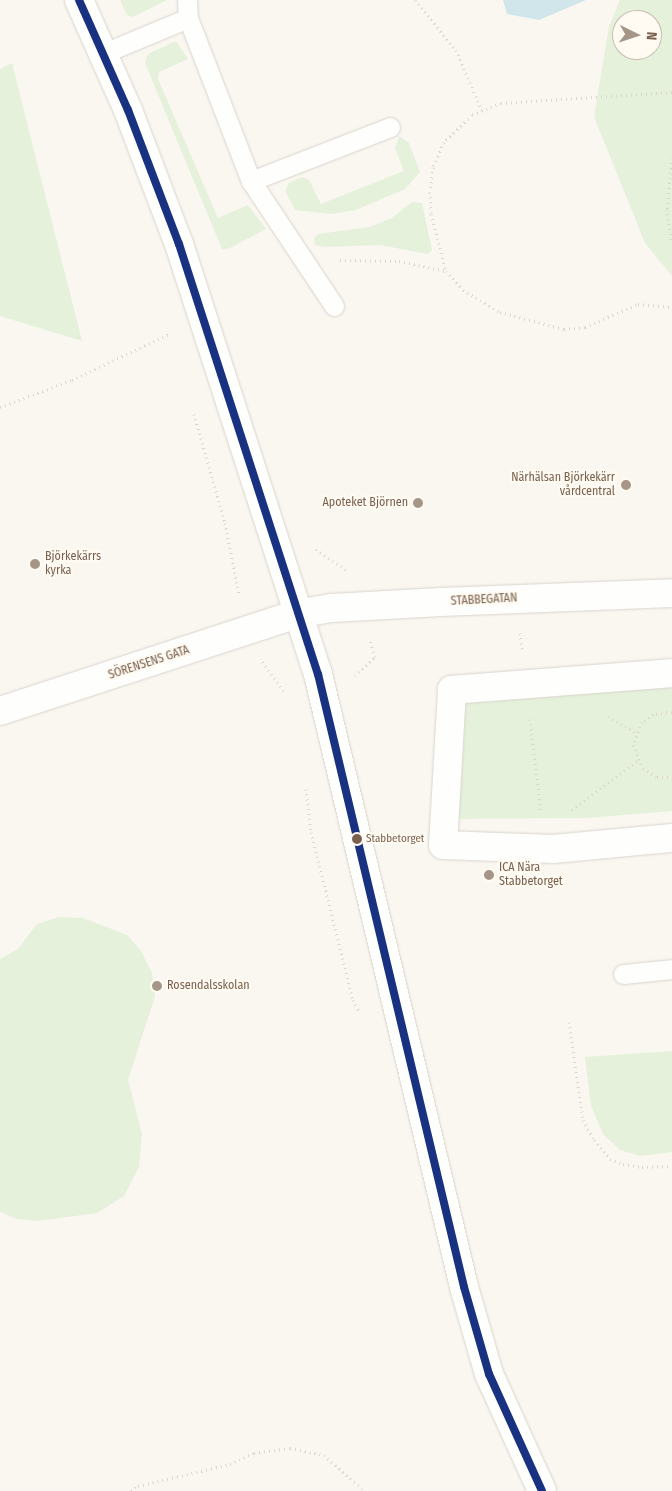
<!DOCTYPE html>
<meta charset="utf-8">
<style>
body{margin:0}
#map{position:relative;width:672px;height:1491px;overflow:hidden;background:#f9f7f0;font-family:"Fira Sans Condensed",sans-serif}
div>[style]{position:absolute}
.green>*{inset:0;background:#e5f1db}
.water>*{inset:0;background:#d1e6ea}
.path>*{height:3px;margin-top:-1.5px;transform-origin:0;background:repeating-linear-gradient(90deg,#dbd6d0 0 1px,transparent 0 5px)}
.roads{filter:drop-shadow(0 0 1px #d9d4cd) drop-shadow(0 0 1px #d9d4cd)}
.service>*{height:19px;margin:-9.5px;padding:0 9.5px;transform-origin:9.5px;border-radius:9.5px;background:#fefefd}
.pedestrian>*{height:28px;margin:-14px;padding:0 14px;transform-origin:14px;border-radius:14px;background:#fefefd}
.minor>*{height:28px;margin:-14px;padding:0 14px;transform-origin:14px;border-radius:14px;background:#fefefd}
.tertiary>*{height:28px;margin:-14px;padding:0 14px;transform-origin:14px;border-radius:14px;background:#fefefd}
.bus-1>*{height:8px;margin:-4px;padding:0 4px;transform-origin:4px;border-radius:4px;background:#183181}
.dots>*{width:14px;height:14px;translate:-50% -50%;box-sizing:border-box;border:2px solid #fffbf3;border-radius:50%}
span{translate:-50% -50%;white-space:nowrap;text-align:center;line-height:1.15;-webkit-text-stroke:4.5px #fffbf3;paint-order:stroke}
.bus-label{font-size:11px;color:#79614e}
.left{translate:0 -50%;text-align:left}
.poi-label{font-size:12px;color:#79614e}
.right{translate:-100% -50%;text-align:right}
.street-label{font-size:12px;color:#79614e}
.north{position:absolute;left:612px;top:10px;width:50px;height:50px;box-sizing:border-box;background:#fffbf3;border:1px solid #c9bdb1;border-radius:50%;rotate:94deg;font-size:14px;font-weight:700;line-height:20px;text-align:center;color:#79614e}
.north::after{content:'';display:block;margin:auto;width:18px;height:22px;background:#a69687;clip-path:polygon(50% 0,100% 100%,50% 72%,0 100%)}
</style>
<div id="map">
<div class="green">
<div style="clip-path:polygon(120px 0,167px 0,133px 17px,127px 15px)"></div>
<div style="clip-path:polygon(evenodd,620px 0,672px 0,672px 276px,645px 243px,594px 117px,609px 27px,620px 0,622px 20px,652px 20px,652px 50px,622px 50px,622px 20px)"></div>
<div style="clip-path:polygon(176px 41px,188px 59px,159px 72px,158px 79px,218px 218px,248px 205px,266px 229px,228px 249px,222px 249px,145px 63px,148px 54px)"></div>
<div style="clip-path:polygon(12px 63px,82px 341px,0 316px,0 69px)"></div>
<div style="clip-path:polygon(399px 136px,409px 143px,420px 172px,405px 189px,356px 210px,331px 214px,295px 210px,285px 191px,289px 183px,302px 177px,309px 180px,321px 204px,404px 171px,395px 148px)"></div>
<div style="clip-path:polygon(412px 202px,422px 203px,432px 250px,428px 254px,380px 245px,324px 247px,315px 245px,314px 239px,318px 234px,369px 227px,392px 218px)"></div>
<div style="clip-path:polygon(672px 679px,672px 811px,587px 818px,449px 819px,459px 694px)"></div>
<div style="clip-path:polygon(59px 917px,83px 918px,127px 935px,141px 951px,152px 973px,155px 996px,128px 1080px,142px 1134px,139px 1167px,124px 1196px,97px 1213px,37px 1221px,17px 1219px,0 1212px,0 959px,18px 949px,37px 924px)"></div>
<div style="clip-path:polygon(672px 1051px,672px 1152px,640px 1156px,620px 1150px,603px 1134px,591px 1106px,585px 1057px)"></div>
</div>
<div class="water">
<div style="clip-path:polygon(503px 0,586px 0,539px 20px,507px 14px)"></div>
</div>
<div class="path">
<div style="left:415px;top:0;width:65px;rotate:50.6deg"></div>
<div style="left:456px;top:50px;width:66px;rotate:66.9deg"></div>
<div style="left:672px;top:92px;width:171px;rotate:176.3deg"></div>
<div style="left:501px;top:103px;width:31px;rotate:158deg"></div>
<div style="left:472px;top:115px;width:39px;rotate:136deg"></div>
<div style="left:444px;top:142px;width:27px;rotate:114deg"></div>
<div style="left:433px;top:167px;width:25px;rotate:97deg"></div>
<div style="left:430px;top:192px;width:22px;rotate:87deg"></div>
<div style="left:431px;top:214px;width:59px;rotate:75.3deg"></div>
<div style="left:446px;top:271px;width:25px;rotate:48deg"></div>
<div style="left:463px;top:290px;width:43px;rotate:30.7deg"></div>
<div style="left:500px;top:312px;width:66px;rotate:14.9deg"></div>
<div style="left:564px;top:329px;width:21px;rotate:-5deg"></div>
<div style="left:585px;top:327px;width:58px;rotate:-23.5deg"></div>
<div style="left:638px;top:304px;width:34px;rotate:5deg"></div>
<div style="left:672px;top:158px;width:51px;rotate:95.6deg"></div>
<div style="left:667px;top:209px;width:35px;rotate:82deg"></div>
<div style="left:340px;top:260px;width:59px;rotate:1deg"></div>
<div style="left:399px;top:261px;width:48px;rotate:12deg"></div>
<div style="left:0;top:407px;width:77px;rotate:-20.6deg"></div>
<div style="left:72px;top:380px;width:110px;rotate:-25.4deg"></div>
<div style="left:194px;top:414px;width:113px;rotate:74.1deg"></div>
<div style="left:225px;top:523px;width:73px;rotate:79deg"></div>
<div style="left:316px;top:549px;width:39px;rotate:35deg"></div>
<div style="left:520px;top:633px;width:17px;rotate:83deg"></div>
<div style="left:262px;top:662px;width:36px;rotate:54deg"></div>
<div style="left:355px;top:676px;width:28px;rotate:-44deg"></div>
<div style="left:375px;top:657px;width:17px;rotate:-107deg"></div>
<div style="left:672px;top:712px;width:19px;rotate:174deg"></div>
<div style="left:653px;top:714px;width:14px;rotate:144deg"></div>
<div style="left:642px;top:722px;width:25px;rotate:111deg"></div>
<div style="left:633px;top:745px;width:25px;rotate:67deg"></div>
<div style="left:643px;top:768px;width:17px;rotate:33deg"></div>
<div style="left:657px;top:777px;width:15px"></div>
<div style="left:608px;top:716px;width:31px;rotate:31deg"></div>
<div style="left:530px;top:719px;width:94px;rotate:83.3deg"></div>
<div style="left:306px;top:789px;width:43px;rotate:83.4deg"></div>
<div style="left:311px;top:832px;width:173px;rotate:76deg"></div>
<div style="left:353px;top:1000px;width:15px;rotate:62deg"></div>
<div style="left:572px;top:810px;width:82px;rotate:-36.6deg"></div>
<div style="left:569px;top:1022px;width:99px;rotate:81.9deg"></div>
<div style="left:583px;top:1120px;width:23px;rotate:61deg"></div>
<div style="left:594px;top:1140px;width:25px;rotate:50deg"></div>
<div style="left:610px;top:1159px;width:14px;rotate:21deg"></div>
<div style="left:623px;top:1164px;width:19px;rotate:9deg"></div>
<div style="left:642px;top:1167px;width:30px;rotate:-2deg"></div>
<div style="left:131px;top:1491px;width:9px;rotate:-36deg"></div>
<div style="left:138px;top:1486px;width:95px;rotate:-13.4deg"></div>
<div style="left:230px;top:1464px;width:26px;rotate:-25deg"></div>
<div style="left:254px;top:1453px;width:36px;rotate:-8deg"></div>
<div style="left:290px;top:1448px;width:35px;rotate:12deg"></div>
<div style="left:324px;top:1455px;width:54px;rotate:42deg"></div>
</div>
<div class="roads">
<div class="service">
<div style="left:187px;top:0;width:18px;rotate:87deg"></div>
<div style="left:188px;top:18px;width:175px;rotate:68.9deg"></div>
<div style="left:251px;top:181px;width:149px;rotate:-21.2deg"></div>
<div style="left:104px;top:53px;width:91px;rotate:-22.6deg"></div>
<div style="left:251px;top:181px;width:150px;rotate:56.4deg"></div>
<div style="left:623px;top:974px;width:49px;rotate:-5.8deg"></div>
</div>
<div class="pedestrian">
<div style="left:672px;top:673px;width:221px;rotate:175.6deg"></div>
<div style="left:452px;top:690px;width:155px;rotate:93.3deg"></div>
<div style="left:443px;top:845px;width:110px;rotate:2.1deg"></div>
<div style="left:553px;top:849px;width:120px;rotate:-5.3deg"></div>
</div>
<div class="minor">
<div style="left:0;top:711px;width:312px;rotate:-18.1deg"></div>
<div style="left:297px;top:614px;width:36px;rotate:-10deg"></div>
<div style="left:332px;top:608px;width:109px;rotate:-3.2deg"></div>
<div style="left:441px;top:602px;width:231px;rotate:-2.2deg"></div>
</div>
<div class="tertiary">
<div style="left:79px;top:0;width:120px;rotate:66deg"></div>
<div style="left:128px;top:110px;width:143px;rotate:69.2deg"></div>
<div style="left:179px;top:244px;width:452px;rotate:72.1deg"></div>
<div style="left:318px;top:674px;width:630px;rotate:76.6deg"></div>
<div style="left:464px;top:1287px;width:91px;rotate:74deg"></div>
<div style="left:489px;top:1374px;width:128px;rotate:65.6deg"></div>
</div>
</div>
<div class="bus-1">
<div style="left:79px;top:0;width:120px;rotate:66deg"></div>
<div style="left:128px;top:110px;width:143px;rotate:69.2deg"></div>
<div style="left:179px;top:244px;width:452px;rotate:72.1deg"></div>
<div style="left:318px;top:674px;width:630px;rotate:76.6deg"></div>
<div style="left:464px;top:1287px;width:91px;rotate:74deg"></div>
<div style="left:489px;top:1374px;width:128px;rotate:65.6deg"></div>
</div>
<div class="dots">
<div style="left:626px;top:485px;background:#a69687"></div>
<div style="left:418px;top:503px;background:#a69687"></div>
<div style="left:35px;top:564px;background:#a69687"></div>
<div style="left:357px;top:839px;background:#79614e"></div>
<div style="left:489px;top:875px;background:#a69687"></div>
<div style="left:157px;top:986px;background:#a69687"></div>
</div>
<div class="bus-label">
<span class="left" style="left:366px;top:839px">Stabbetorget</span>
</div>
<div class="poi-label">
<span class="right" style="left:615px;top:485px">Närhälsan Björkekärr<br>vårdcentral</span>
<span class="right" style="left:408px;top:503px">Apoteket Björnen</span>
<span class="left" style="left:45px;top:564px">Björkekärrs<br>kyrka</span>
<span class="left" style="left:499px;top:875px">ICA Nära<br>Stabbetorget</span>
<span class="left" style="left:167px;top:986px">Rosendalsskolan</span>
</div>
<div class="street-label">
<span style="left:484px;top:600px;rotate:-3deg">STABBEGATAN</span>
<span style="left:149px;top:663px;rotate:-18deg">SÖRENSENS GATA</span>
</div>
<div class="north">N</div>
</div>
